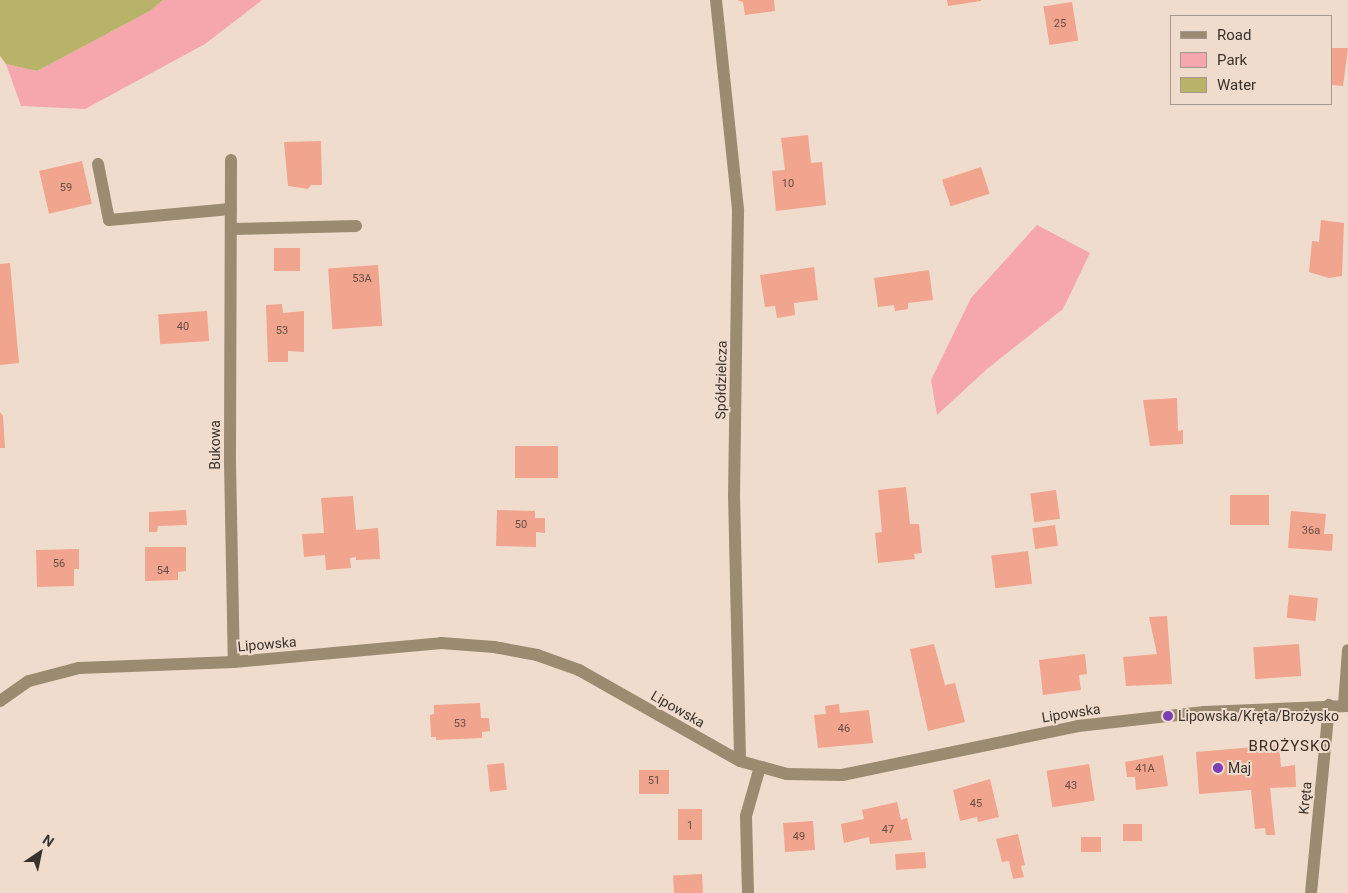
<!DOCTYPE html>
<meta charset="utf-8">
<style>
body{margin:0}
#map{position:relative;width:1348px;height:893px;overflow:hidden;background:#f0dccd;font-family:Roboto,sans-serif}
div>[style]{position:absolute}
.green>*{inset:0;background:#f5a7ad}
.water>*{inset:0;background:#b8b368}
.building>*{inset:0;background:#f1a48e;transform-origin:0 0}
.minor>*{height:12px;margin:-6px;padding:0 6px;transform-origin:6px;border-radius:6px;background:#9b8b70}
.dots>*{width:14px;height:14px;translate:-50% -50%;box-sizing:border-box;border:2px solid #f0dccd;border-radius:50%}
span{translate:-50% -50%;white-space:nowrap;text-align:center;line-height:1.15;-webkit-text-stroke:4px #f0dccd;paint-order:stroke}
.number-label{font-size:11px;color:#674e44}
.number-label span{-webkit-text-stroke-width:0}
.street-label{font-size:14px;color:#39322c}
.poi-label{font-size:14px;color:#39322c}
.left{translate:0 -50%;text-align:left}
.neighbourhood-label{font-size:15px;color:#392a1e;letter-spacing:1px}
.legend{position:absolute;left:1170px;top:15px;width:162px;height:90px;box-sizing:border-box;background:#f0dccd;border:1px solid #a7988d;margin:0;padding:6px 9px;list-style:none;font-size:15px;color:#39322c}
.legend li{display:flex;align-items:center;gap:10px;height:25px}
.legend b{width:25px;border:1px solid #a7988d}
.north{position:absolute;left:15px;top:828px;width:50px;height:50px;-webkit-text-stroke:4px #f0dccd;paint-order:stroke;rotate:34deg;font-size:14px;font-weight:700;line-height:20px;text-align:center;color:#39322c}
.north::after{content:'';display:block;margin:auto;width:18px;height:22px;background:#39322c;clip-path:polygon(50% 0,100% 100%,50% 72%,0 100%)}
</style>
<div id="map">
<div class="green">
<div style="clip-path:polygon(163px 0,262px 0,205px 44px,85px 109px,21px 106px,6px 64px,37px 71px,150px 11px)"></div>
<div style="clip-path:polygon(1037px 225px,1090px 253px,1063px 309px,987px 369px,937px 415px,931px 380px,971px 298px)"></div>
</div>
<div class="water">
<div style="clip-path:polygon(0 0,163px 0,150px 11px,37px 71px,6px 64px,0 56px)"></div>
</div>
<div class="building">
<div style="clip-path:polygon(737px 0,774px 0,775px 11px,745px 15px,743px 2px)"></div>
<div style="clip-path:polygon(947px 0,981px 0,981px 1px,948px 6px)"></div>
<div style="left:1072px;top:2px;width:39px;height:29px;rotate:81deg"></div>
<div style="clip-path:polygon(1332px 48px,1348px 48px,1343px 86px,1332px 85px)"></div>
<div style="clip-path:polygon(808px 135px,811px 163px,822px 162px,826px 205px,776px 211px,772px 171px,785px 170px,781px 138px)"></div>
<div style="clip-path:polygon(321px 141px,322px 185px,311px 185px,308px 189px,288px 186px,284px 142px)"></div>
<div style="left:82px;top:161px;width:44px;height:44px;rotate:77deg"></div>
<div style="left:981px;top:167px;width:28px;height:41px;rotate:72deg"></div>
<div style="clip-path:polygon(1321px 220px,1344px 223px,1342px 276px,1329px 278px,1309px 272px,1312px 241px,1319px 242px)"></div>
<div style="left:274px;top:248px;width:26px;height:23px"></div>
<div style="clip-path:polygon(10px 263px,19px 363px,0 365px,0 264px)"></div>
<div style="left:378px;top:265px;width:61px;height:50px;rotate:86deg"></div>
<div style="clip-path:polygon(814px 267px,818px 300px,794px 303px,795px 315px,777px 318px,775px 306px,765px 307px,760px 275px)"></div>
<div style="clip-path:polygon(929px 270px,933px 300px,908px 303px,908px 309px,895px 311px,894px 305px,878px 307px,874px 278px)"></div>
<div style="clip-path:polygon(282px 304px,283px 313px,304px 311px,304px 352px,288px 351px,288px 362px,268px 362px,266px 305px)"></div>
<div style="left:207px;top:311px;width:30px;height:49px;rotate:86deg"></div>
<div style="clip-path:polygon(1177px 398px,1178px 431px,1183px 430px,1183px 444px,1150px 446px,1143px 400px)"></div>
<div style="clip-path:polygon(0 412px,3px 416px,5px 448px,0 448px)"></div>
<div style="left:515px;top:446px;width:43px;height:32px"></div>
<div style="clip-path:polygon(906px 487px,910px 524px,919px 524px,922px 553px,914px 554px,915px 559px,878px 563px,875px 533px,882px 532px,878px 490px)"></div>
<div style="left:1056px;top:490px;width:29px;height:26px;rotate:82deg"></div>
<div style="left:1230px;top:495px;width:39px;height:30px"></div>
<div style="clip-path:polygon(353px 496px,356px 530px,378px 528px,380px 559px,356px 560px,356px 557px,350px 558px,351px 568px,326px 570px,325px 555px,304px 557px,302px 534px,324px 533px,321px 498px)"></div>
<div style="clip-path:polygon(186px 510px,187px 525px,158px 526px,157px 532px,149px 532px,149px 512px)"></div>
<div style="clip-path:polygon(497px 510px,535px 511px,535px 518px,545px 518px,545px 533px,536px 532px,536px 547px,496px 546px)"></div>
<div style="clip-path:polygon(1291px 511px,1326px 514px,1324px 534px,1333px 534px,1332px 551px,1288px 548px)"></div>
<div style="left:1055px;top:525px;width:21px;height:23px;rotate:82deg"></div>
<div style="clip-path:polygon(145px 547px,186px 547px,186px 571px,178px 572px,178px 580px,145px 581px)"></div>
<div style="clip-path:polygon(79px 549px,79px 569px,74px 569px,74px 586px,37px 587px,36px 550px)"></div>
<div style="left:1028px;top:551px;width:33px;height:37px;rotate:83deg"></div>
<div style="left:1289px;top:595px;width:29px;height:23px;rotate:6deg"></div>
<div style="clip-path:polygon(1167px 616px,1172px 684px,1126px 686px,1123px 657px,1157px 654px,1149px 617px)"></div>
<div style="clip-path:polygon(934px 644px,945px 685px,955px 683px,965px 722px,928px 731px,910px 649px)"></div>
<div style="left:1299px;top:644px;width:32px;height:46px;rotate:86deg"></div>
<div style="clip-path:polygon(1085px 654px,1087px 674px,1079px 675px,1081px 690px,1043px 695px,1039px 660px)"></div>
<div style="clip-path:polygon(480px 703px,481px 718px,489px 718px,490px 731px,482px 732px,482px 738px,436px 740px,436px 737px,431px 737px,430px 715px,434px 714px,434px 705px)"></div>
<div style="clip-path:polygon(839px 704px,840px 713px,869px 710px,873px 743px,818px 748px,814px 715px,826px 714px,825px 706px)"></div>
<div style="clip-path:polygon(1279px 745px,1281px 767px,1295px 765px,1296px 787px,1270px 788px,1275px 835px,1266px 835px,1265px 828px,1255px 829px,1251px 790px,1199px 794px,1196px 752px)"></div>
<div style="clip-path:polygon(1163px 755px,1168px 786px,1136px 790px,1135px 777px,1127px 777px,1125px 762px)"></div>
<div style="left:504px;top:763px;width:27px;height:17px;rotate:84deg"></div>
<div style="left:1089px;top:764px;width:37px;height:43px;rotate:81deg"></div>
<div style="left:639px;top:770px;width:30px;height:24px"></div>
<div style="clip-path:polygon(990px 779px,999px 817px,978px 822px,977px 817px,960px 821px,953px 790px)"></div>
<div style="clip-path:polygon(897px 802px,901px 820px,907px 818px,912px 840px,870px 844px,869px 837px,844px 843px,841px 824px,864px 819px,862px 810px)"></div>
<div style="left:702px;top:809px;width:31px;height:24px;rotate:90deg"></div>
<div style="left:813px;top:821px;width:29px;height:30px;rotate:86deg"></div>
<div style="left:1123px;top:824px;width:19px;height:17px"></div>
<div style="clip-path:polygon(1018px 834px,1025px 865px,1021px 866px,1024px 877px,1013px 879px,1009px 861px,1002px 862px,996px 839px)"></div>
<div style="left:1101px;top:837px;width:15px;height:20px;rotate:90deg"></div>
<div style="left:925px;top:852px;width:16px;height:30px;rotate:86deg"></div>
<div style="left:702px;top:874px;width:19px;height:29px;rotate:87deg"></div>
</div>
<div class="minor">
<div style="left:716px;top:0;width:212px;rotate:84deg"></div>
<div style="left:738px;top:211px;width:283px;rotate:90.8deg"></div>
<div style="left:734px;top:494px;width:267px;rotate:88.7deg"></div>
<div style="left:231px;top:160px;width:302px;rotate:90.2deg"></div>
<div style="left:230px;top:462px;width:200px;rotate:88.9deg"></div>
<div style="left:98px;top:164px;width:57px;rotate:78.9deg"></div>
<div style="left:109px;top:220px;width:122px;rotate:-5.2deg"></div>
<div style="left:231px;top:229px;width:125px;rotate:-1.4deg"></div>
<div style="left:0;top:701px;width:35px;rotate:-35deg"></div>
<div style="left:29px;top:681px;width:52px;rotate:-14.6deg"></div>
<div style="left:79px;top:668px;width:155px;rotate:-2.2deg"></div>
<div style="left:234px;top:662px;width:208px;rotate:-5.2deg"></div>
<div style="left:441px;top:643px;width:53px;rotate:4.3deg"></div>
<div style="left:494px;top:647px;width:44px;rotate:10.5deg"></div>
<div style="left:537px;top:655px;width:45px;rotate:19.7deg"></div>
<div style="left:579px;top:670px;width:185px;rotate:29.5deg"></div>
<div style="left:740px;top:761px;width:49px;rotate:15.5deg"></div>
<div style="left:787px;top:774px;width:55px;rotate:1deg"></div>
<div style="left:842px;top:775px;width:241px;rotate:-11.7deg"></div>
<div style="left:1078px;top:726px;width:127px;rotate:-6.3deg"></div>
<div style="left:1204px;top:712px;width:144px;rotate:-2.4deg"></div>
<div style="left:1344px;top:705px;width:55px;rotate:-85.8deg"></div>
<div style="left:748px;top:893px;width:77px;rotate:-91.5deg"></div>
<div style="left:746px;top:816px;width:51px;rotate:-74.1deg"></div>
<div style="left:1311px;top:893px;width:189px;rotate:-84.5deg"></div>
</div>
<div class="dots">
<div style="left:1168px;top:716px;background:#7d3eb3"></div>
<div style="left:1218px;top:768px;background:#7d3eb3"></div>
</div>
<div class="number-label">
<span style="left:1060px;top:24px">25</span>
<span style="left:788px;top:184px">10</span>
<span style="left:66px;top:188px">59</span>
<span style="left:362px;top:279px">53A</span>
<span style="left:183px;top:327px">40</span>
<span style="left:282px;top:331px">53</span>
<span style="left:521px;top:525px">50</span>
<span style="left:1311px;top:531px">36a</span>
<span style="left:59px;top:564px">56</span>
<span style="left:163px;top:571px">54</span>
<span style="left:460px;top:724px">53</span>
<span style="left:844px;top:729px">46</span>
<span style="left:1145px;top:769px">41A</span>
<span style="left:654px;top:781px">51</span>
<span style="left:1071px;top:786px">43</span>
<span style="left:976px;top:804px">45</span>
<span style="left:690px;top:826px">1</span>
<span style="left:888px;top:830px">47</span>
<span style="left:799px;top:837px">49</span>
</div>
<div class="street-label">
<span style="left:721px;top:380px;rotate:-89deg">Spółdzielcza</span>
<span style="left:215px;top:445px;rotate:-90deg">Bukowa</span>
<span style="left:267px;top:644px;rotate:-5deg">Lipowska</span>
<span style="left:678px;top:709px;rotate:30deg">Lipowska</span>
<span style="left:1071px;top:713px;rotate:-9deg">Lipowska</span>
<span style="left:1305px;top:798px;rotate:-84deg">Kręta</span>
</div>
<div class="poi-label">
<span class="left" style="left:1178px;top:716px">Lipowska/Kręta/Brożysko</span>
<span class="left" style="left:1228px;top:768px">Maj</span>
</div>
<div class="neighbourhood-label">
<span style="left:1290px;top:747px">BROŻYSKO</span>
</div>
<ul class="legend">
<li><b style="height:6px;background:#9b8b70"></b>Road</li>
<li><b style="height:14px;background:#f5a7ad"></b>Park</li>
<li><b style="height:14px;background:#b8b368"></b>Water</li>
</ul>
<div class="north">N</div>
</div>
